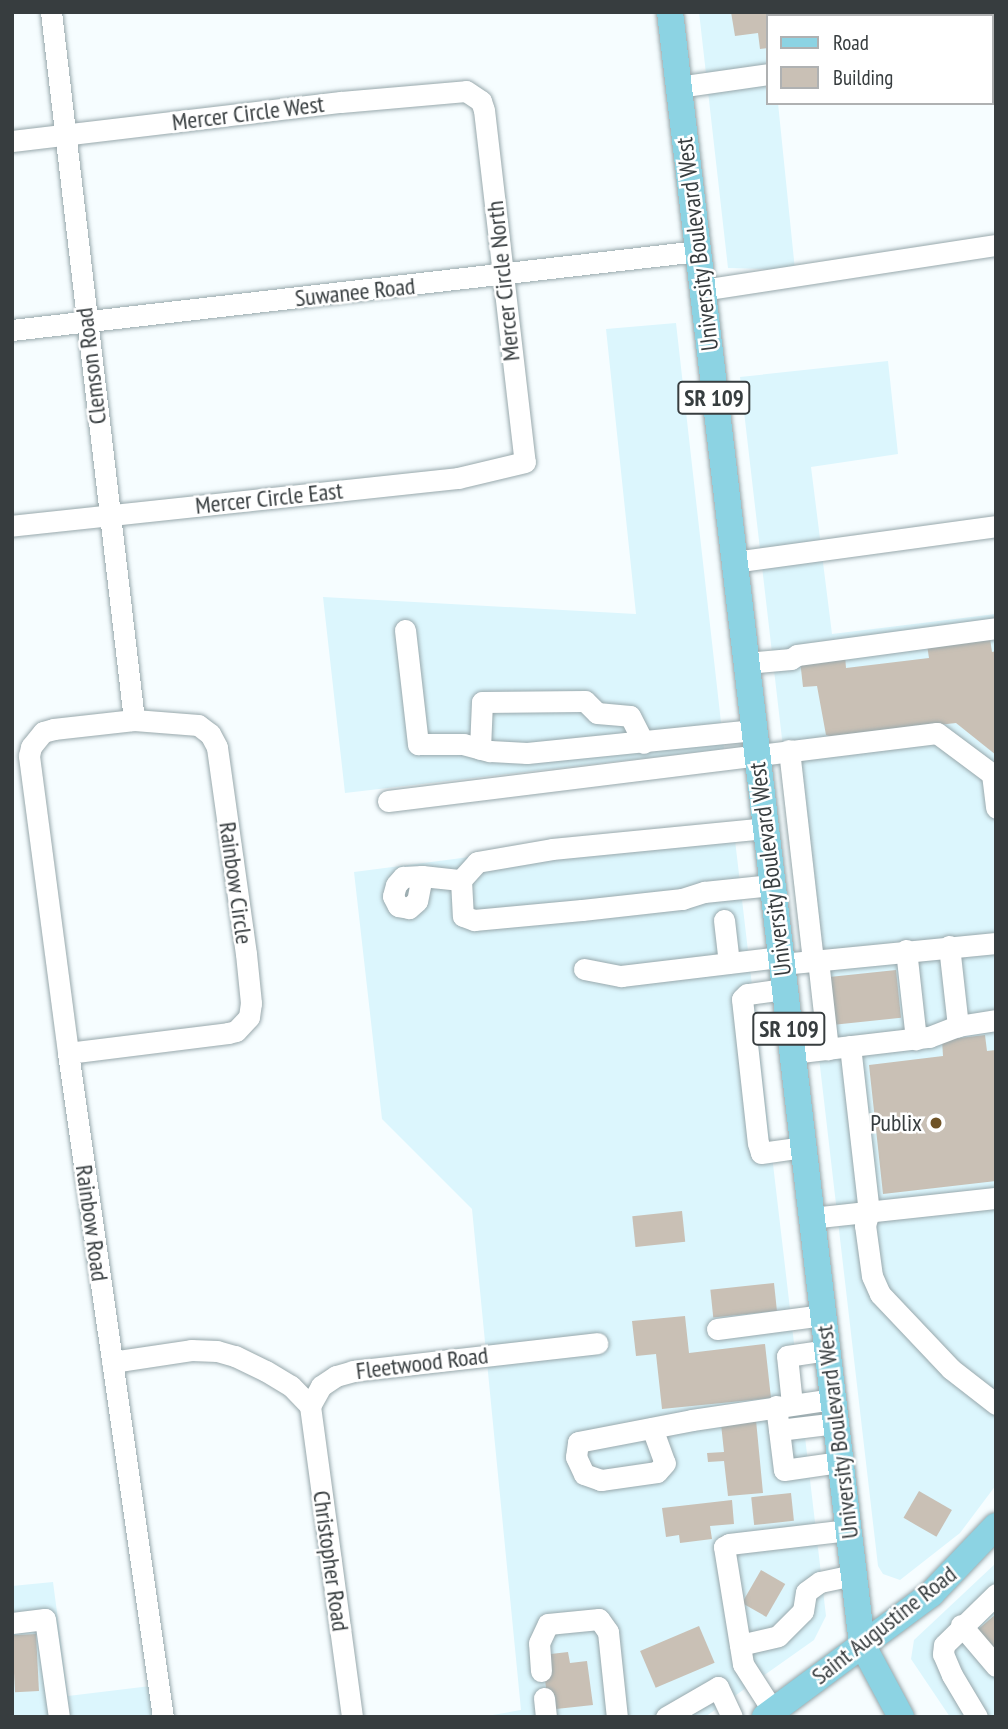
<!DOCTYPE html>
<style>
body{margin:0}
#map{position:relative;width:1008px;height:1729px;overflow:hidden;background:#f6fdff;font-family:"PT Sans Narrow",sans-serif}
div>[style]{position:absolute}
.built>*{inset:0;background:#dcf6fd}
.building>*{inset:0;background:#c9c0b5;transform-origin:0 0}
.roads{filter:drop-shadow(0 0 2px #98a8ac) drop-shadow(0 0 2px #98a8ac)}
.minor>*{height:21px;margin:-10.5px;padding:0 10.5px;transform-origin:10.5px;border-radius:10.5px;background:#fff}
.major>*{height:26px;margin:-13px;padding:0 13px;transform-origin:13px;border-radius:13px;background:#8cd3e3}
.dots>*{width:19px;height:19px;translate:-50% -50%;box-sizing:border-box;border:4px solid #fff;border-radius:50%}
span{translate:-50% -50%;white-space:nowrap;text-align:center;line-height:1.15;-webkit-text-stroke:5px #fff;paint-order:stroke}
.shield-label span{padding:2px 5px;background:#fff;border:2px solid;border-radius:5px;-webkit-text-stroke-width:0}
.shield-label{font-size:23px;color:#373d3f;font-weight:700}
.street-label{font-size:24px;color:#373d3f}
.poi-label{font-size:24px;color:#373d3f}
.right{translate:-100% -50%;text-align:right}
.frame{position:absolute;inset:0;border:14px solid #373d3f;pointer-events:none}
.legend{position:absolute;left:766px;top:14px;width:228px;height:91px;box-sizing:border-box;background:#fff;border:2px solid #afb1b2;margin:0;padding:9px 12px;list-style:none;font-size:21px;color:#373d3f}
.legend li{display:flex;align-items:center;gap:14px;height:35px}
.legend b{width:35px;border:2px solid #afb1b2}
</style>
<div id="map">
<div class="built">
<div style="clip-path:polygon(699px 12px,822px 12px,822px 16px,768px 16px,768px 103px,778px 103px,795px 270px,728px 268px)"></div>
<div style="clip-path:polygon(676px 323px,724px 749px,345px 793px,323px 597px,636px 614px,606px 329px)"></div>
<div style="clip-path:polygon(888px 361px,898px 454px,811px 467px,832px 634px,996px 614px,996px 1485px,960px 1533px,900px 1580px,883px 1574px,878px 1566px,740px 377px)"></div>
<div style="clip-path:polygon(733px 823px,826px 1616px,814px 1640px,705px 1717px,481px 1717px,521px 1710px,472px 1209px,382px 1119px,354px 872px)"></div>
<div style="clip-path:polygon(996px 1563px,996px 1717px,950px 1717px,911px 1659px,914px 1640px)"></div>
<div style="clip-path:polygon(53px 1582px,68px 1696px,167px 1684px,171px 1717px,12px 1717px,12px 1586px)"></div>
</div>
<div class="building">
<div style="clip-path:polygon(731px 12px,800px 12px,801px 16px,768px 16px,768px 48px,760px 49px,758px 33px,735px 36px)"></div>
<div style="clip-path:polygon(990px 638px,992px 652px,996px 651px,996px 755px,956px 723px,832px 737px,826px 735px,817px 686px,803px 687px,800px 660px,845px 655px,846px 668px,929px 658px,927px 645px)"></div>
<div style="left:896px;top:970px;width:48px;height:67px;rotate:84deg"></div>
<div style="clip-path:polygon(985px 1035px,987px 1051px,996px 1050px,996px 1181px,883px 1194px,869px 1065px,943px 1056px,942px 1040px)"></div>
<div style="left:682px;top:1211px;width:31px;height:50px;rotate:84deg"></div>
<div style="left:774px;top:1283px;width:28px;height:64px;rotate:84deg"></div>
<div style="clip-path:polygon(685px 1316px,689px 1353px,765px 1344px,771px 1398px,662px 1409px,656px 1354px,636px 1356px,632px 1321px)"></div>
<div style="clip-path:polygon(756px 1420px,763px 1493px,728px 1496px,724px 1461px,708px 1462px,707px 1453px,724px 1452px,721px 1424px)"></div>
<div style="left:919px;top:1491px;width:38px;height:31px;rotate:30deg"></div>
<div style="left:791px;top:1493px;width:28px;height:40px;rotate:84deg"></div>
<div style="clip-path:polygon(732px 1500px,734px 1524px,710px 1526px,712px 1539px,680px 1543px,679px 1535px,666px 1537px,662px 1508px)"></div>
<div style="left:761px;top:1570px;width:28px;height:38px;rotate:30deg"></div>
<div style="clip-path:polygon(996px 1614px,996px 1653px,975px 1632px)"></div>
<div style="left:699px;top:1626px;width:40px;height:64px;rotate:67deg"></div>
<div style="left:36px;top:1634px;width:57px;height:24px;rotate:87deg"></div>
<div style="clip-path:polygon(568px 1652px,570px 1663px,587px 1661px,593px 1705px,556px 1709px,555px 1695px,547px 1696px,542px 1655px)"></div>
</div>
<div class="roads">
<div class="minor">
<div style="left:51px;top:12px;width:713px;rotate:83.31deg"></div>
<div style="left:992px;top:39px;width:4px"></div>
<div style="left:678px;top:87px;width:91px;rotate:-8.2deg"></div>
<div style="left:12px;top:141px;width:331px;rotate:-6.8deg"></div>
<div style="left:341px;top:102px;width:125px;rotate:-5deg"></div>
<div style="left:466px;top:91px;width:18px;rotate:34deg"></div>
<div style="left:481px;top:101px;width:9px;rotate:72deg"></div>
<div style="left:484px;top:110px;width:354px;rotate:83.4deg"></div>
<div style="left:525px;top:462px;width:69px;rotate:166.6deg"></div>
<div style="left:458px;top:478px;width:449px;rotate:173.9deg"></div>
<div style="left:702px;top:290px;width:297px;rotate:-8.7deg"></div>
<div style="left:12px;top:330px;width:691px;rotate:-6.57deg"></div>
<div style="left:734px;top:562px;width:264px;rotate:-7.8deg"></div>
<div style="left:405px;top:630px;width:115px;rotate:83.5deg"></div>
<div style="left:418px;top:744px;width:45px"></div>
<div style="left:463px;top:744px;width:28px;rotate:15deg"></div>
<div style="left:490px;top:751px;width:37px;rotate:3deg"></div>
<div style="left:527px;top:753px;width:228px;rotate:-5.8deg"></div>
<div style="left:746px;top:663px;width:45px;rotate:-5.1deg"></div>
<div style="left:791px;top:659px;width:7px;rotate:-34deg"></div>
<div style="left:797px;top:655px;width:201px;rotate:-7.7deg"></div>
<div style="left:480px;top:749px;width:47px;rotate:-87.6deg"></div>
<div style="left:482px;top:702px;width:103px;rotate:-0.6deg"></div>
<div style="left:585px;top:701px;width:17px;rotate:45deg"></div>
<div style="left:597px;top:713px;width:33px;rotate:5deg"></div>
<div style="left:630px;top:716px;width:30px;rotate:63deg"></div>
<div style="left:789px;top:750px;width:212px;rotate:83.5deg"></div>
<div style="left:388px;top:801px;width:553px;rotate:-7.06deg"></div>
<div style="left:937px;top:733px;width:69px;rotate:36.7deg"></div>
<div style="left:992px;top:774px;width:34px;rotate:83deg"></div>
<div style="left:422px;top:876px;width:25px;rotate:101deg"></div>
<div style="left:417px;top:901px;width:11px;rotate:139deg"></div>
<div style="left:409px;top:908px;width:11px;rotate:-170deg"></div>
<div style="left:398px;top:906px;width:11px;rotate:-117deg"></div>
<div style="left:393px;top:896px;width:11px;rotate:-75deg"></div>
<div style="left:396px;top:885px;width:11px;rotate:-49deg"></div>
<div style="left:403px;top:877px;width:19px;rotate:-3deg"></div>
<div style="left:422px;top:876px;width:39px;rotate:6deg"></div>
<div style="left:461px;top:880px;width:24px;rotate:-48deg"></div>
<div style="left:477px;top:862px;width:76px;rotate:-9.8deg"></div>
<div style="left:552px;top:849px;width:214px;rotate:-5.6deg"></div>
<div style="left:461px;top:880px;width:36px;rotate:87deg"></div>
<div style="left:463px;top:916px;width:12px;rotate:20deg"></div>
<div style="left:474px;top:920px;width:108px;rotate:-5.3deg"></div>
<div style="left:582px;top:910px;width:101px;rotate:-6.3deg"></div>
<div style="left:682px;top:899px;width:23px;rotate:-18deg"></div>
<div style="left:704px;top:892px;width:68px;rotate:-5.9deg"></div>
<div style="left:724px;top:920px;width:43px;rotate:83.4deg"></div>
<div style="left:949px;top:946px;width:81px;rotate:83.6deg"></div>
<div style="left:906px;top:950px;width:90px;rotate:83.6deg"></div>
<div style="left:818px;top:960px;width:90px;rotate:83.6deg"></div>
<div style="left:782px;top:964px;width:215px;rotate:-5.6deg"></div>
<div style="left:584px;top:969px;width:38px;rotate:11deg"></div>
<div style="left:621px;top:976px;width:161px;rotate:-6.8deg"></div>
<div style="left:784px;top:989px;width:37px;rotate:172deg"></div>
<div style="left:747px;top:994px;width:7px;rotate:135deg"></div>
<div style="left:742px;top:999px;width:145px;rotate:83.7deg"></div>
<div style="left:758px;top:1143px;width:10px;rotate:73deg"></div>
<div style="left:761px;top:1153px;width:42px;rotate:-8.1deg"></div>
<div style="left:850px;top:1046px;width:167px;rotate:83.5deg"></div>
<div style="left:869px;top:1212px;width:14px;rotate:107deg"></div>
<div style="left:865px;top:1225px;width:51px;rotate:82.2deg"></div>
<div style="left:872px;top:1276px;width:20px;rotate:66deg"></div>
<div style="left:880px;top:1294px;width:103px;rotate:46.6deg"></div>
<div style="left:951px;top:1369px;width:57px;rotate:37.9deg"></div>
<div style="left:68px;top:1053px;width:161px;rotate:-7.1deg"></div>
<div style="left:228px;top:1033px;width:8px;rotate:-14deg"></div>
<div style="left:236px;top:1031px;width:19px;rotate:-47deg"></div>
<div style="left:249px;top:1017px;width:14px;rotate:-82deg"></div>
<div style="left:251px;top:1003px;width:49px;rotate:-95.8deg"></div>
<div style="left:246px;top:954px;width:209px;rotate:-98deg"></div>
<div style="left:217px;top:747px;width:15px;rotate:-118deg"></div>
<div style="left:210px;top:734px;width:15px;rotate:-143deg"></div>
<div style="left:198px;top:725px;width:64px;rotate:-175.5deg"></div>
<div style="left:134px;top:720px;width:81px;rotate:173.6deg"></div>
<div style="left:54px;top:729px;width:11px;rotate:165deg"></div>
<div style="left:43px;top:732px;width:19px;rotate:129deg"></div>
<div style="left:31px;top:747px;width:9px;rotate:103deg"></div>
<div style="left:29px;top:756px;width:300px;rotate:82.5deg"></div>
<div style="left:68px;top:1053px;width:671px;rotate:81.86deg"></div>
<div style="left:792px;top:1053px;width:138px;rotate:-6.7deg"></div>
<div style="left:929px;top:1037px;width:31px;rotate:-21deg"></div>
<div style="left:958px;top:1026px;width:38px;rotate:-9deg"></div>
<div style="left:811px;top:1218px;width:186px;rotate:-6.2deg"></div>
<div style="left:717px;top:1329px;width:107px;rotate:-7.5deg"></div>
<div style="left:112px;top:1362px;width:80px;rotate:-8.6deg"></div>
<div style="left:191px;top:1350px;width:26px;rotate:2deg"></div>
<div style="left:217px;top:1351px;width:19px;rotate:16deg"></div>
<div style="left:235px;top:1356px;width:34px;rotate:26deg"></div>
<div style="left:266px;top:1371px;width:29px;rotate:31deg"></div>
<div style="left:291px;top:1386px;width:28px;rotate:46deg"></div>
<div style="left:310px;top:1406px;width:314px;rotate:82.3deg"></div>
<div style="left:792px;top:1404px;width:48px;rotate:-95.9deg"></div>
<div style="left:787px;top:1356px;width:40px;rotate:-8.5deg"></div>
<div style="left:310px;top:1406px;width:23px;rotate:-61deg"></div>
<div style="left:321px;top:1386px;width:18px;rotate:-34deg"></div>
<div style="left:336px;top:1376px;width:18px;rotate:-16deg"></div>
<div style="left:353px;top:1371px;width:246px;rotate:-6.5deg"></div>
<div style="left:776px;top:1406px;width:64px;rotate:82.9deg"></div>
<div style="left:784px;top:1470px;width:57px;rotate:-8.1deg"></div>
<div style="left:652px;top:1428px;width:37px;rotate:70deg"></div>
<div style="left:665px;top:1463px;width:12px;rotate:132deg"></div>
<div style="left:657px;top:1472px;width:57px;rotate:171.9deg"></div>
<div style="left:601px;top:1480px;width:18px;rotate:-161deg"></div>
<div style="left:584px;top:1474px;width:19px;rotate:-115deg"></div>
<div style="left:576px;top:1457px;width:15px;rotate:-82deg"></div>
<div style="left:578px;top:1442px;width:116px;rotate:-10.9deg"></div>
<div style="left:692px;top:1420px;width:143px;rotate:-8.5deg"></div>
<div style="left:779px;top:1430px;width:57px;rotate:-7deg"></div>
<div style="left:12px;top:1623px;width:33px;rotate:-7deg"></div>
<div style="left:45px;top:1619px;width:99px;rotate:81.9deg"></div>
<div style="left:961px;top:1625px;width:54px;rotate:49.5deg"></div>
<div style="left:740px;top:1645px;width:39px;rotate:-13deg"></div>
<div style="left:778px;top:1636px;width:35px;rotate:-45deg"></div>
<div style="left:803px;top:1611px;width:19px;rotate:-81deg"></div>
<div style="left:806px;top:1592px;width:17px;rotate:-36deg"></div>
<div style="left:820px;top:1582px;width:35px;rotate:-12deg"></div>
<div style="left:541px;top:1671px;width:28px;rotate:-94deg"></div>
<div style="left:539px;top:1643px;width:21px;rotate:-65deg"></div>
<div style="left:548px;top:1624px;width:51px;rotate:-5.6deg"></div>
<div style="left:599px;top:1619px;width:16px;rotate:55deg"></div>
<div style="left:608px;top:1632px;width:85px;rotate:84deg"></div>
<div style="left:544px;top:1698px;width:19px;rotate:84deg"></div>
<div style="left:773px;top:1711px;width:56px;rotate:-122.6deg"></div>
<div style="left:743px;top:1664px;width:119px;rotate:-99.2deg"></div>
<div style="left:724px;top:1547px;width:6px;rotate:-31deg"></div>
<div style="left:729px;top:1544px;width:120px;rotate:-6.7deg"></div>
<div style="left:666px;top:1717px;width:60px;rotate:-30deg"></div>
<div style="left:718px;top:1687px;width:33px;rotate:65deg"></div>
<div style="left:977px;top:1717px;width:49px;rotate:-120.8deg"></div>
<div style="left:952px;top:1675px;width:23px;rotate:-113deg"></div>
<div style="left:943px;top:1654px;width:9px;rotate:-84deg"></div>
<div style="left:944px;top:1645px;width:73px;rotate:-44.4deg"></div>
</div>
<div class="major">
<div style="left:670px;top:12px;width:1643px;rotate:83.29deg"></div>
<div style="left:862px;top:1644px;width:83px;rotate:61.9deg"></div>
<div style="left:765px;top:1717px;width:207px;rotate:-36.5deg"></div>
<div style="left:931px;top:1594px;width:94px;rotate:-46.3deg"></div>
</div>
</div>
<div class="dots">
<div style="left:936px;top:1123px;background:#6f5326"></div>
</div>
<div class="shield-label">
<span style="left:714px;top:398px">SR 109</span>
<span style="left:789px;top:1029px">SR 109</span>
</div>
<div class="street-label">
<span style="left:248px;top:113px;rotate:-7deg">Mercer Circle West</span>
<span style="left:697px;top:244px;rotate:-97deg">University Boulevard West</span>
<span style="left:503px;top:281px;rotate:-96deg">Mercer Circle North</span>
<span style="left:355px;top:292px;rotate:-6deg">Suwanee Road</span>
<span style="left:91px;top:366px;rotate:-97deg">Clemson Road</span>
<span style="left:269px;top:498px;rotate:-6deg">Mercer Circle East</span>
<span style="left:770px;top:869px;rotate:-97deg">University Boulevard West</span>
<span style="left:236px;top:883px;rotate:82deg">Rainbow Circle</span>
<span style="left:92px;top:1223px;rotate:82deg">Rainbow Road</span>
<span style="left:422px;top:1363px;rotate:-7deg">Fleetwood Road</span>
<span style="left:837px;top:1432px;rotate:-97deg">University Boulevard West</span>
<span style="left:331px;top:1561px;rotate:82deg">Christopher Road</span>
<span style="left:884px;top:1625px;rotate:-38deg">Saint Augustine Road</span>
</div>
<div class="poi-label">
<span class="right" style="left:922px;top:1123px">Publix</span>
</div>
<div class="frame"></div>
<ul class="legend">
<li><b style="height:9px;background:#8cd3e3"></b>Road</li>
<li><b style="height:19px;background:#c9c0b5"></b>Building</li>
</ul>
</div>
